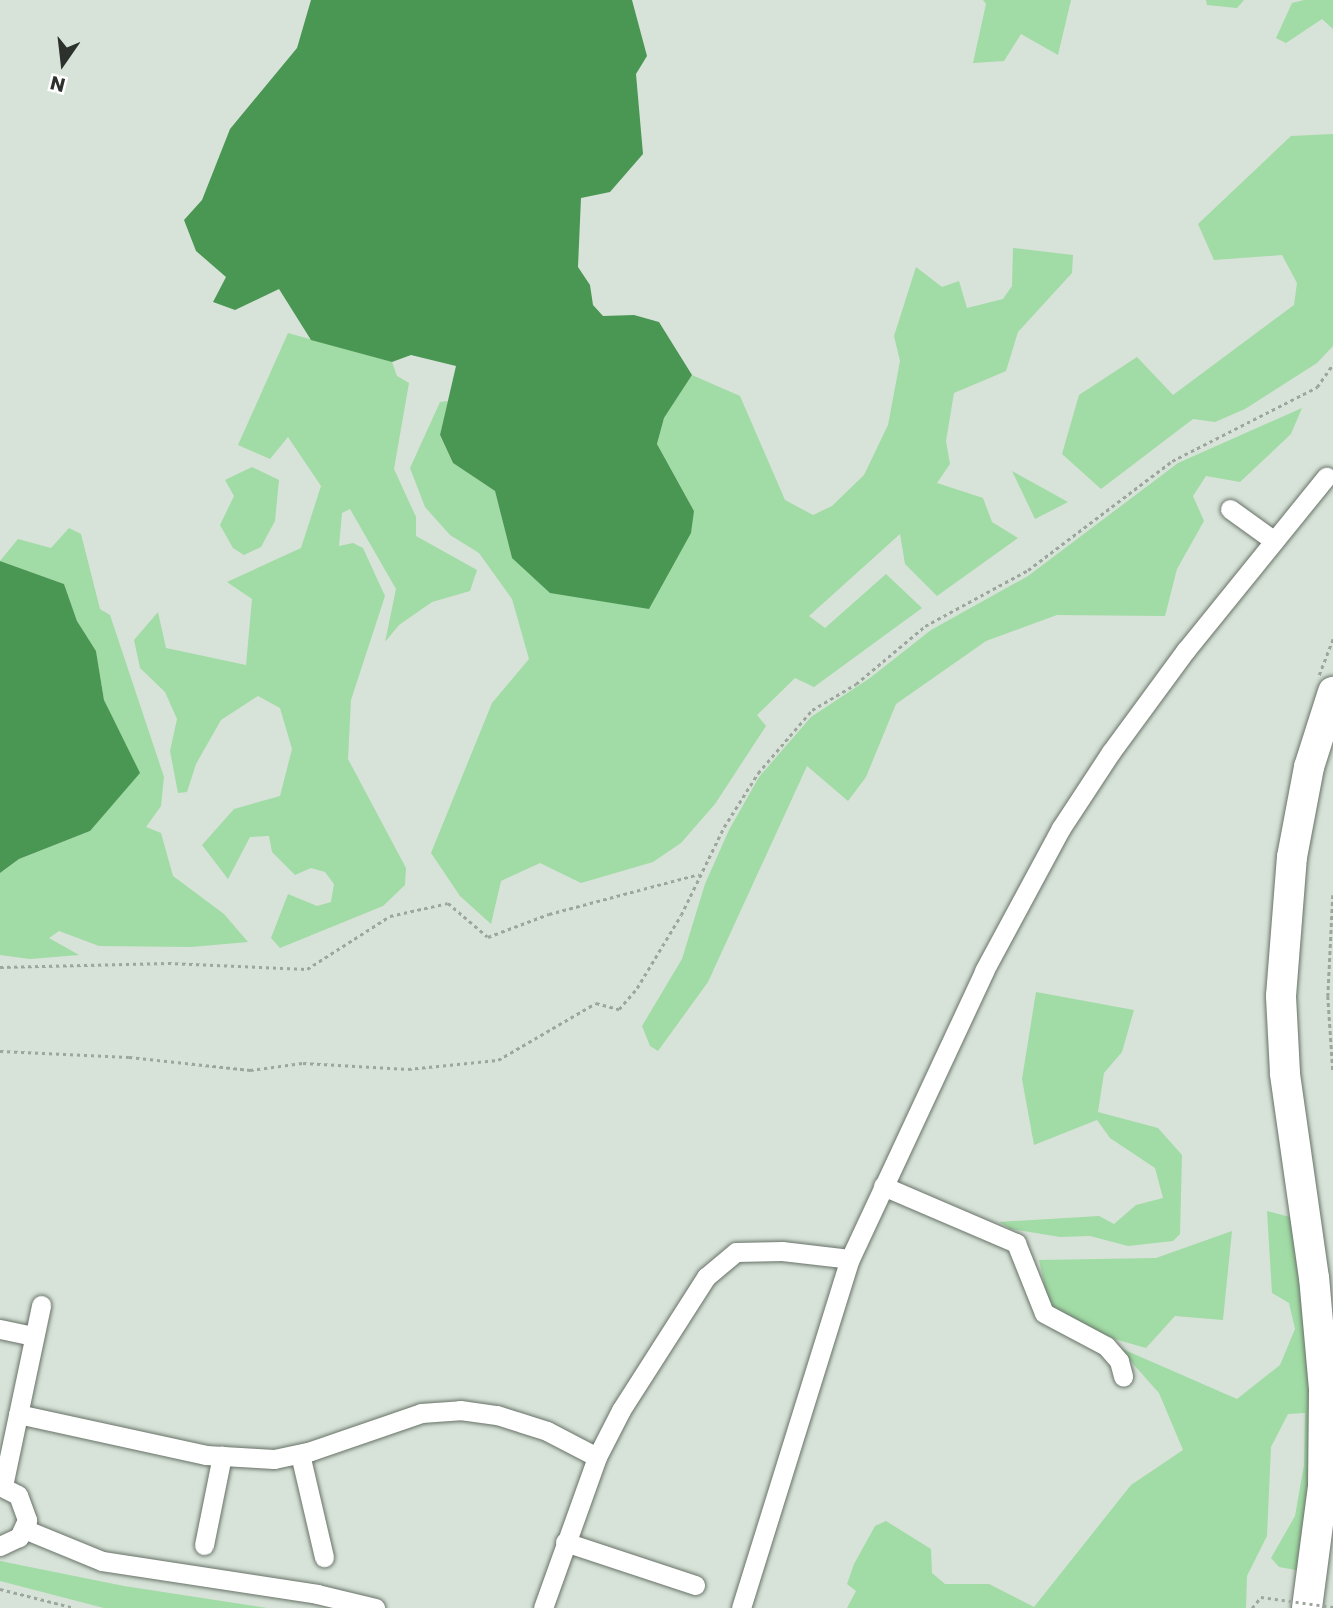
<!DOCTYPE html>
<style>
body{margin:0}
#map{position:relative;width:1333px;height:1608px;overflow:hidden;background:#d7e3d8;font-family:Poppins,sans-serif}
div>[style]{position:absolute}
.green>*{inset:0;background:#a1dba5}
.water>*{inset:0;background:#4a9754}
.path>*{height:2.5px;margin-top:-1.25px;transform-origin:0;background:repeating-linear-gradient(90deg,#9da69d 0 3.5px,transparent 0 7px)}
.roads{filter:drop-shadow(0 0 2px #687268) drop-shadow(0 0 2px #687268)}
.minor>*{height:19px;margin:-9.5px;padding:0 9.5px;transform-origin:9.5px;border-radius:9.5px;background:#fff}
.highway>*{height:30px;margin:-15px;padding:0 15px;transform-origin:15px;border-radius:15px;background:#fff}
.path-bridge>*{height:2.5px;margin-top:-1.25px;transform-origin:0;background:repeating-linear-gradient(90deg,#9da69d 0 3.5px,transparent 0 7px)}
span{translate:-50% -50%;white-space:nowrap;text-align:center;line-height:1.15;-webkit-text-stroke:7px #fff;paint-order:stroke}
.north{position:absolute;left:28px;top:28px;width:70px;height:70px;-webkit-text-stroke:5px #fff;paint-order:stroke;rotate:194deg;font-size:19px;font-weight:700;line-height:28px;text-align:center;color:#2d312d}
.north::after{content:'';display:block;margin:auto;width:24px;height:32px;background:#2d312d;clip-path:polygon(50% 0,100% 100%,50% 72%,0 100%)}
</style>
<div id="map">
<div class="green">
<div style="clip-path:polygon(983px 0,1071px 0,1058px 55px,1021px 34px,1004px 61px,973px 63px,986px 4px)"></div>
<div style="clip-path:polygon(1206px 0,1244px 0,1237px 8px,1207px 5px)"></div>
<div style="clip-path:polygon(1304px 0,1333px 0,1333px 29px,1322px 19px,1286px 43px,1276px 38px,1292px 3px)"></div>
<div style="clip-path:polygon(1333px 134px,1333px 346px,1317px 363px,1245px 409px,1215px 422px,1193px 419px,1101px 489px,1062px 454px,1079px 395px,1137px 357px,1173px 395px,1294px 305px,1297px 283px,1282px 255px,1214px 260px,1198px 224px,1291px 136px)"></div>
<div style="clip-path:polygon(1013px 248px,1073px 255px,1072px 273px,1018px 332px,1006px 371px,954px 393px,946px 441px,950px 464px,937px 483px,983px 498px,992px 522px,1018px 538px,937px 596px,905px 564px,900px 534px,809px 616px,825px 628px,886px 574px,922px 608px,814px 687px,795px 678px,757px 715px,766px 726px,715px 804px,681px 843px,653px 862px,581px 883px,540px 863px,501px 881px,491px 924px,460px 896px,431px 853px,492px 703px,529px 659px,512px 599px,479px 553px,450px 535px,425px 507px,410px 468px,440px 402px,448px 401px,440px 436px,453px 463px,495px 491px,512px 558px,694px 511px,657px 444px,664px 418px,692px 375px,740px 396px,785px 500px,813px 515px,832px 506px,864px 475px,888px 425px,900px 361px,894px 336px,916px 267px,942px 287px,959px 281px,967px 308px,1003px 299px,1012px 286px)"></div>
<div style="clip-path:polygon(288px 333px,392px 362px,397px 376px,409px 383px,394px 469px,416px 517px,416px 536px,477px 570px,470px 591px,432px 602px,399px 625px,385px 642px,396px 589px,350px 509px,342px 513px,339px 546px,353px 543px,363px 548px,385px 596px,351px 700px,348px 759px,406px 868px,405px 885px,383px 906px,280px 948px,271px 938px,288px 894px,317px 906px,331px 902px,334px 884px,325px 872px,311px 868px,295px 875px,272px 852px,269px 836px,250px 837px,228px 879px,202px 845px,234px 809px,280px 796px,292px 749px,280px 708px,258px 696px,221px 720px,196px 764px,187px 792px,178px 793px,170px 751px,177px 719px,165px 692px,140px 668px,134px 640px,158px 612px,166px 648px,246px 665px,252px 599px,227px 582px,301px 548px,321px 486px,288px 437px,270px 459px,238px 445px)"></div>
<div style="clip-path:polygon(1302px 408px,1291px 434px,1240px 482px,1206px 476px,1193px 496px,1204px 521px,1177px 569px,1165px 616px,1057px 615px,986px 641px,896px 704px,866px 777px,848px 801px,807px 766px,708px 982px,658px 1051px,650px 1046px,642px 1026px,682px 959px,705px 884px,729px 830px,759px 777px,811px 717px,870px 678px,931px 630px,1028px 576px,1178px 463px)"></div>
<div style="clip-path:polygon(252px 467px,279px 480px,275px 521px,261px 547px,244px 555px,233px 548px,220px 525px,234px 496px,225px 480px)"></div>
<div style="clip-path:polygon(1012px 471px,1068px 502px,1035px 519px)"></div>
<div style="clip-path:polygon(69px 528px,81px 534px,100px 609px,110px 615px,164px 777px,161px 806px,146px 827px,161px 833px,173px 876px,224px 914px,248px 942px,191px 947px,99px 946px,59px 931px,49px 938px,79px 955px,30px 959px,0 955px,0 873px,19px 859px,90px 831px,117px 730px,104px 700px,96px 651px,77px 621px,64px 584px,0 561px,18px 539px,51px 548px)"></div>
<div style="clip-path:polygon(1036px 992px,1134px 1010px,1122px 1052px,1104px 1073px,1098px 1112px,1158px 1128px,1182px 1155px,1180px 1234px,1173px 1241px,1128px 1246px,1090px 1236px,1060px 1237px,1011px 1229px,999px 1222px,1099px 1216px,1114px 1224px,1136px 1205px,1163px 1198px,1155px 1168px,1110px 1138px,1097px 1120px,1034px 1145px,1022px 1079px)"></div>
<div style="clip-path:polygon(1267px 1211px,1290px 1217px,1305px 1301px,1314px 1401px,1313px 1487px,1301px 1571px,1279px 1567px,1271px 1558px,1295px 1516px,1304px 1465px,1305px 1413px,1288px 1414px,1271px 1447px,1267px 1536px,1247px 1576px,1246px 1608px,847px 1608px,856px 1591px,847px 1584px,854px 1564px,875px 1526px,886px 1521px,931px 1549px,932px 1573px,945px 1584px,989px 1584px,1034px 1607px,1131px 1485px,1183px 1450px,1159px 1393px,1118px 1347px,1237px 1399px,1280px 1365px,1295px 1329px,1289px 1303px,1272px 1293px)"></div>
<div style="clip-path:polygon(1232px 1231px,1223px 1320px,1175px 1316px,1146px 1348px,1111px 1338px,1049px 1307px,1039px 1260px,1156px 1258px)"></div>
<div style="clip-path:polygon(0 1561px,124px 1586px,267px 1608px,104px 1608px,0 1581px)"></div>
</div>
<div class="water">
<div style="clip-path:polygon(311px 0,632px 0,647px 56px,636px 74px,643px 154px,610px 192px,581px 198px,578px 267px,590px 285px,593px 305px,603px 316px,634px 315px,659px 322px,692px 375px,664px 418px,657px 444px,694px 511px,691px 533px,649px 609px,550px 593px,512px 558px,495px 491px,453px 463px,440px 435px,456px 366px,411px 355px,392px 362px,311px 340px,279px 289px,235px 310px,213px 302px,226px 277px,196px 251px,184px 220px,202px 200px,230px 129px,297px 48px)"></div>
<div style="clip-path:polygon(0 561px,64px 584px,77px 621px,96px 651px,104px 700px,140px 773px,90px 831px,19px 859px,0 873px)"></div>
</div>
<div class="path">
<div style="left:1319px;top:675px;width:39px;rotate:-69deg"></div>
<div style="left:1333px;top:895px;width:101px;rotate:92.8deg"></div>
<div style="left:1328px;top:996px;width:76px;rotate:86.2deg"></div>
<div style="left:0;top:967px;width:168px;rotate:-1.4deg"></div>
<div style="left:168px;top:963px;width:139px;rotate:2.5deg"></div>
<div style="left:307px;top:969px;width:98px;rotate:-32.6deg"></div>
<div style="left:390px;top:916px;width:59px;rotate:-12.6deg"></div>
<div style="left:448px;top:903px;width:52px;rotate:40.4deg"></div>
<div style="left:488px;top:937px;width:65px;rotate:-20.7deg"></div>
<div style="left:549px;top:914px;width:155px;rotate:-14.9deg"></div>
<div style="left:0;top:1051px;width:129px;rotate:2.7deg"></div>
<div style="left:129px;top:1057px;width:122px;rotate:6.1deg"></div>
<div style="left:250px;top:1070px;width:53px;rotate:-7.5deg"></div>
<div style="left:303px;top:1063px;width:105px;rotate:3.3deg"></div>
<div style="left:408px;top:1069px;width:90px;rotate:-5.7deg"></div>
<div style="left:498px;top:1060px;width:113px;rotate:-30.2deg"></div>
<div style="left:596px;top:1003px;width:24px;rotate:15deg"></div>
<div style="left:619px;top:1009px;width:28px;rotate:-49deg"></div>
<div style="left:637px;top:988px;width:85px;rotate:-58.9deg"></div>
<div style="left:681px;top:915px;width:98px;rotate:-64deg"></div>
<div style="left:724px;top:827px;width:64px;rotate:-57.8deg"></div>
<div style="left:758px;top:773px;width:83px;rotate:-49.4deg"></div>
<div style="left:812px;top:710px;width:51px;rotate:-30.6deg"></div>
<div style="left:856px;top:684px;width:90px;rotate:-40deg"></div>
<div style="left:925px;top:626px;width:117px;rotate:-28.5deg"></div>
<div style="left:1028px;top:570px;width:181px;rotate:-37.1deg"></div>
<div style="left:1172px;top:461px;width:163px;rotate:-27deg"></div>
<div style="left:1317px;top:387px;width:28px;rotate:-55deg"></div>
<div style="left:0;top:1589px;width:77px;rotate:14.2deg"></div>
<div style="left:1252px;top:1608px;width:14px;rotate:-51deg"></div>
</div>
<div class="roads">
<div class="minor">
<div style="left:1230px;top:509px;width:53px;rotate:35.8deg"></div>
<div style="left:883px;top:1186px;width:145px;rotate:23.2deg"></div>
<div style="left:1016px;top:1243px;width:75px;rotate:68.2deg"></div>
<div style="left:1044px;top:1313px;width:70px;rotate:28deg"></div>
<div style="left:1106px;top:1346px;width:20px;rotate:49deg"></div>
<div style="left:1119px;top:1361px;width:16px;rotate:75deg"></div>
<div style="left:0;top:1329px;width:35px;rotate:12deg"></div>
<div style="left:18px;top:1414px;width:192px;rotate:12.3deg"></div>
<div style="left:206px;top:1455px;width:68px;rotate:3.4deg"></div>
<div style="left:274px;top:1459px;width:35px;rotate:-12deg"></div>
<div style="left:308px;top:1452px;width:120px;rotate:-19deg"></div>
<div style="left:421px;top:1413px;width:39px;rotate:-4deg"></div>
<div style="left:460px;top:1410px;width:37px;rotate:8deg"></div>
<div style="left:497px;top:1415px;width:52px;rotate:17.7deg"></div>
<div style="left:547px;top:1431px;width:56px;rotate:27.5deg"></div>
<div style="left:300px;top:1454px;width:106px;rotate:76.9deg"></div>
<div style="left:0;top:1486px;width:20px;rotate:27deg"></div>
<div style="left:18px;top:1495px;width:27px;rotate:70deg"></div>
<div style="left:27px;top:1520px;width:19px;rotate:115deg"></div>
<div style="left:19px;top:1537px;width:21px;rotate:155deg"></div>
<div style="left:3px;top:1486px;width:185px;rotate:-78.1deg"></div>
<div style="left:24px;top:1529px;width:84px;rotate:22.3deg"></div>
<div style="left:102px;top:1561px;width:218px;rotate:8.7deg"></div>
<div style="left:317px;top:1594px;width:60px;rotate:13.6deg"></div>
<div style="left:565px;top:1542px;width:137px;rotate:18.3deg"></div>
<div style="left:204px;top:1545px;width:91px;rotate:-78.6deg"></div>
<div style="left:543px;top:1608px;width:160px;rotate:-70.3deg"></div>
<div style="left:597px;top:1457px;width:53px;rotate:-62.9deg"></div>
<div style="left:621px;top:1410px;width:158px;rotate:-57.4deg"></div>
<div style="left:706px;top:1277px;width:39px;rotate:-40deg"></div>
<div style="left:736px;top:1252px;width:46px;rotate:-1.2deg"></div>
<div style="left:782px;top:1251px;width:68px;rotate:6.7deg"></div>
<div style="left:741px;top:1608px;width:366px;rotate:-72.7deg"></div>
<div style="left:850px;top:1259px;width:318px;rotate:-65deg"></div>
<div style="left:984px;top:971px;width:162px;rotate:-61.7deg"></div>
<div style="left:1061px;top:828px;width:91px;rotate:-56.7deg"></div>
<div style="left:1111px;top:752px;width:127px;rotate:-53.7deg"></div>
<div style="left:1186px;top:650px;width:223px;rotate:-51deg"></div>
</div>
<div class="highway">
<div style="left:1307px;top:1608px;width:122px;rotate:-82.5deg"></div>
<div style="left:1323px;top:1487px;width:98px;rotate:-89.4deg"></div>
<div style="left:1324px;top:1389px;width:111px;rotate:-95.1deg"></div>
<div style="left:1314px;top:1278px;width:207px;rotate:-98.1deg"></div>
<div style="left:1285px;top:1073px;width:77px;rotate:-93deg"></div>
<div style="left:1281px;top:996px;width:139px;rotate:-85.5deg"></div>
<div style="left:1292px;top:857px;width:92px;rotate:-79.3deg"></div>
<div style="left:1309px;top:767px;width:79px;rotate:-72.3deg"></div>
</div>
</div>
<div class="path-bridge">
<div style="left:1261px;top:1597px;width:73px;rotate:7.9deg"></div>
</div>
<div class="north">N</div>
</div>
